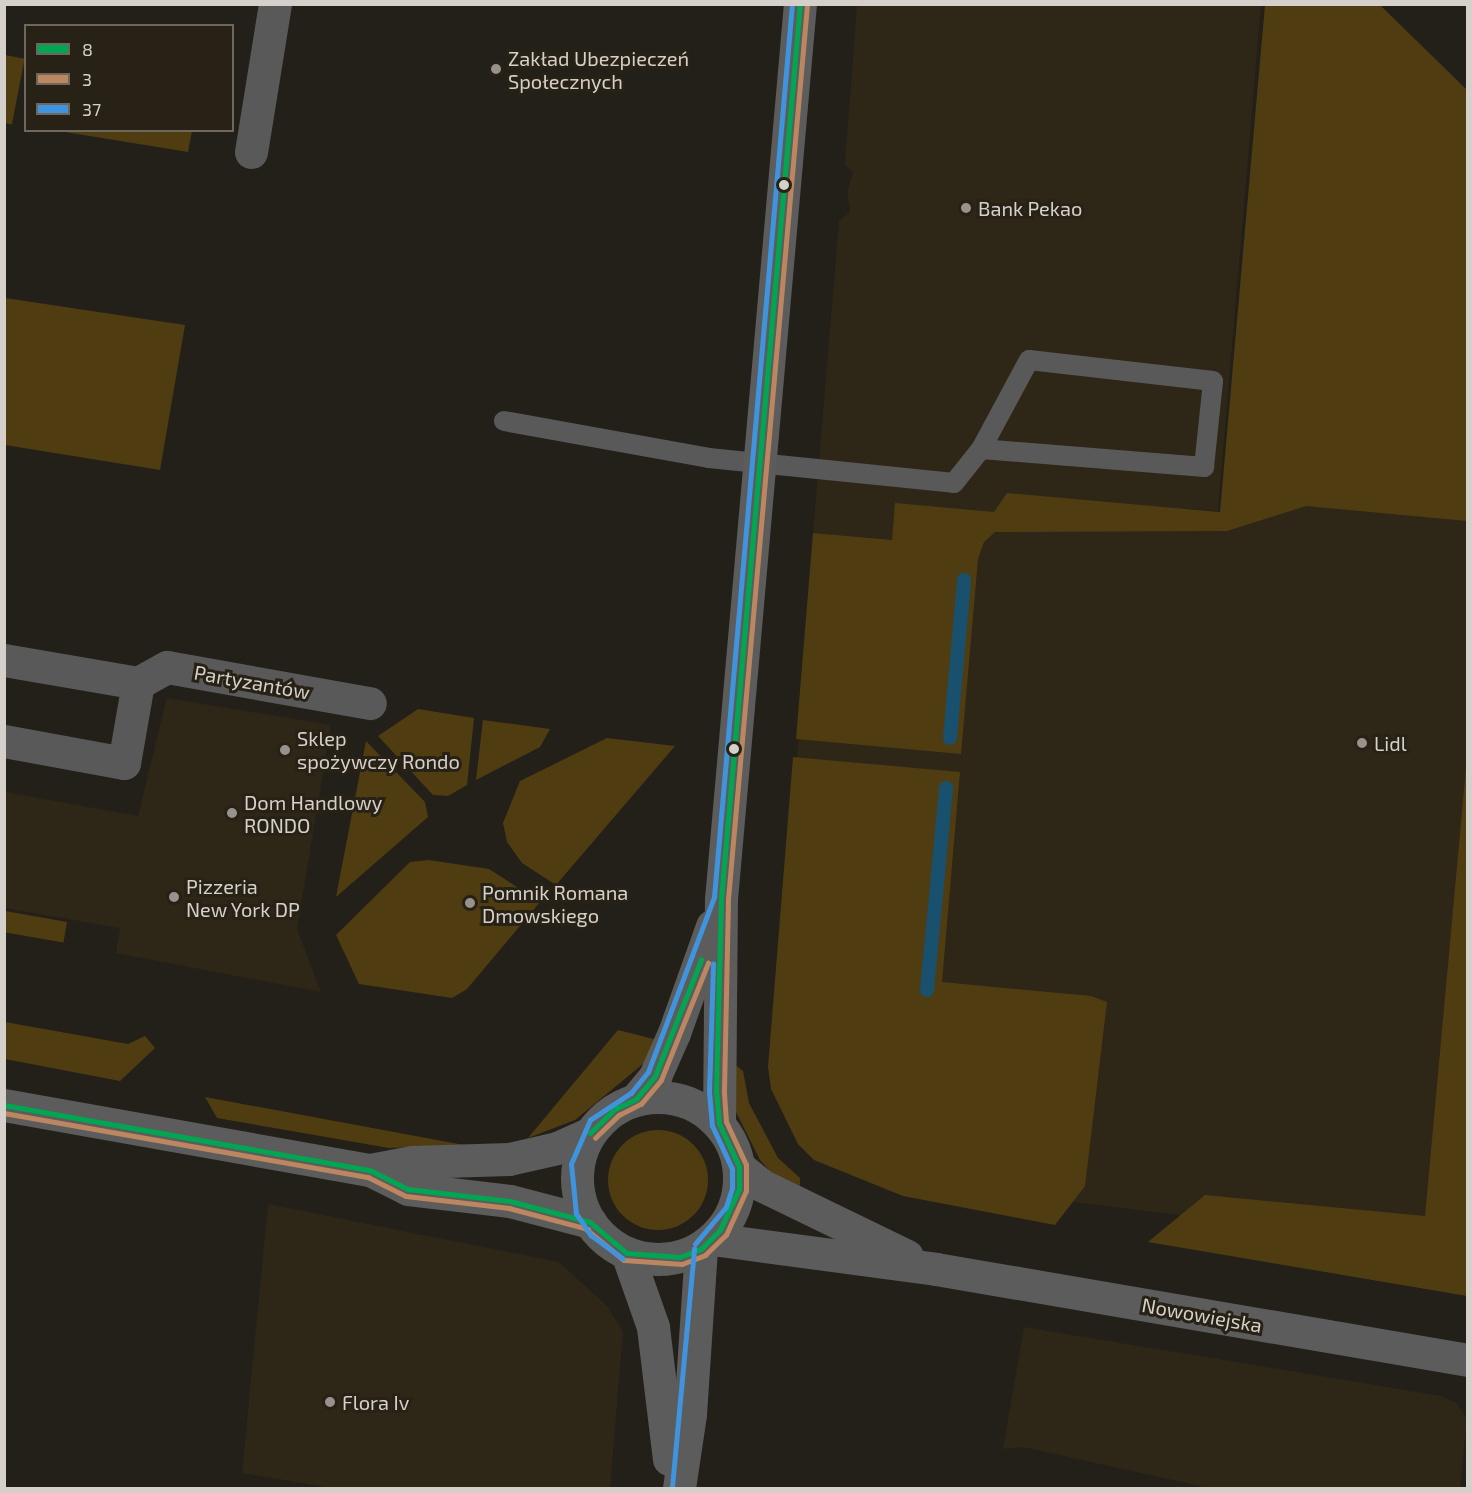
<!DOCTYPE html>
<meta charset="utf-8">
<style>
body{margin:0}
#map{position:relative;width:1472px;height:1493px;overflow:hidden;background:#23201a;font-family:"Exo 2",sans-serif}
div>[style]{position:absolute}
.built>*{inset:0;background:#2e2617}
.green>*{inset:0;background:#4f3d11;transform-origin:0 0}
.round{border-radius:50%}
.stream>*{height:14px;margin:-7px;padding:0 7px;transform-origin:7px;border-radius:7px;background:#18506d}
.lane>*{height:20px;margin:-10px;padding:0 10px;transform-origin:10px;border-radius:10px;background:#595959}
.street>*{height:33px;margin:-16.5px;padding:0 16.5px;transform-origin:16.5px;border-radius:16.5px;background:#595959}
.secondary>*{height:33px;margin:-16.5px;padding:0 16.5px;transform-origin:16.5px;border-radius:16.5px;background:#5b5c5b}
.secondary>.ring{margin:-16.5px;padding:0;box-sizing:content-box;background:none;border:33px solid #5b5c5b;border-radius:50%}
.bus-1>*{height:4.5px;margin:-2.25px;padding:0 2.25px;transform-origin:2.25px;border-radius:2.25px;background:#00a651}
.bus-2>*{height:4.5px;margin:-2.25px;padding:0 2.25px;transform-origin:2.25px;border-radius:2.25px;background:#bb8660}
.bus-3>*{height:4.5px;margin:-2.25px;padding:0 2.25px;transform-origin:2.25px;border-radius:2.25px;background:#4094de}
.dots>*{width:16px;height:16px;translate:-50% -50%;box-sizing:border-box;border:3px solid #272116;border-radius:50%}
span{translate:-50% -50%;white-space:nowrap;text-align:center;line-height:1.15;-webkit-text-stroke:6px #272116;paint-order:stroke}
.poi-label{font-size:20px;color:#d5d1ca}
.left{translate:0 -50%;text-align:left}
.street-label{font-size:20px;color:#d5d1ca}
.frame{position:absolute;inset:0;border:6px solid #d5d1ca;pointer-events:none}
.legend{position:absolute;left:24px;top:24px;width:210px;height:108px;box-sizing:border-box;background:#272116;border:2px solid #6d675e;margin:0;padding:8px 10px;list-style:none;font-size:18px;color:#d5d1ca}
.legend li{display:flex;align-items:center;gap:12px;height:30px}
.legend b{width:30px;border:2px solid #6d675e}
</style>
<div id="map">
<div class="built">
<div style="clip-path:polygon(857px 5px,1261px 5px,1218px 511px,1005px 496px,1222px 529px,1467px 108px,1467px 1251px,914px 1182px,772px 1068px,815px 537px,894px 544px,896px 503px,892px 540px,813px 533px,839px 221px,850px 212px,847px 192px,853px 173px,845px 164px)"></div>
<div style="clip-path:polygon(167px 698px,331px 725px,297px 929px,321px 992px,116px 953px,120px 928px,5px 908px,5px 792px,138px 816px)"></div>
<div style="clip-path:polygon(268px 1204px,559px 1262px,608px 1307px,623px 1332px,610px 1488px,332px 1488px,242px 1473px)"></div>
<div style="clip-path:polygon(1024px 1327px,1441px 1396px,1457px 1403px,1467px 1420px,1460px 1488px,1209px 1488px,1023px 1447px,1003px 1449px)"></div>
</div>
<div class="green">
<div style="clip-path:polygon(1265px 5px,1380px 5px,1467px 90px,1467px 521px,1306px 506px,1227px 531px,995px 532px,984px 542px,978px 559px,961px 754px,796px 739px,813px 533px,892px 540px,895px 503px,994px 512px,1007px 493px,1220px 512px)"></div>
<div style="left:5px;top:55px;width:20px;height:67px;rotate:11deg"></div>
<div style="clip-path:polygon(59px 131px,192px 131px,188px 152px)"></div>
<div style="clip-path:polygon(5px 298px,185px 325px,160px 470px,5px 445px)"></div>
<div style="clip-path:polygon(418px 709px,474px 718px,467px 785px,448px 796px,433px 795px,378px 736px)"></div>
<div style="clip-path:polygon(483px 720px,550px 729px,540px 747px,476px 780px)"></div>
<div style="clip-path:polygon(607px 738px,675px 746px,556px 885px,522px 863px,507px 842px,503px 823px,520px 781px)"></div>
<div style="clip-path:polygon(366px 741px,425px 802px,428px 817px,336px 897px)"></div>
<div style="clip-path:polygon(793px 757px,960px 772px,942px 982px,1091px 996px,1107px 1002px,1085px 1186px,1055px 1225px,903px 1196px,814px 1160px,798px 1144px,771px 1089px,768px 1067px)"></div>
<div style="clip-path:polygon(1467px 757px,1467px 1296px,1148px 1242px,1205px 1195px,1425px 1216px)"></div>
<div style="clip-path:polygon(429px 860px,489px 869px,540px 902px,467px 989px,452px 998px,359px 984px,336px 935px,410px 862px)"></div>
<div style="left:5px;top:911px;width:63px;height:21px;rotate:10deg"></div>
<div style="clip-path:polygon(5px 1022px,128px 1044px,145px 1036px,155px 1048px,120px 1081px,5px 1059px)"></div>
<div style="clip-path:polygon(618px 1030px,657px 1040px,649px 1059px,575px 1120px,528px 1138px)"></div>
<div style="clip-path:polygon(728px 1059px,743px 1071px,749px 1103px,778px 1158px,800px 1178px,800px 1186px,776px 1178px,760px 1160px,734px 1108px)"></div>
<div style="clip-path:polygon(205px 1097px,464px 1145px,389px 1148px,217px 1118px)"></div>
<div class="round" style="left:608px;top:1130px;width:100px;height:100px"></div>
</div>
<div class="stream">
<div style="left:950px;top:738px;width:159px;rotate:-84.9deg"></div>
<div style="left:927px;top:990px;width:203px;rotate:-84.6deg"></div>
</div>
<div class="lane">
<div style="left:504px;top:421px;width:208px;rotate:10.2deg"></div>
<div style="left:709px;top:458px;width:246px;rotate:5.8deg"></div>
<div style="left:954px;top:483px;width:43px;rotate:-51.5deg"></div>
<div style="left:981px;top:449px;width:224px;rotate:4.6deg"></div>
<div style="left:1204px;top:467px;width:86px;rotate:-84deg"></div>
<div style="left:1213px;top:381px;width:185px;rotate:-173.5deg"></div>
<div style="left:1029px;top:360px;width:101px;rotate:118.3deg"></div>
</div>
<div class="street">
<div style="left:251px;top:152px;width:150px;rotate:-80.8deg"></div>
<div style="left:4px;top:660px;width:136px;rotate:9.7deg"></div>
<div style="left:138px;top:683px;width:33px;rotate:-29deg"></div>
<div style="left:167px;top:667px;width:206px;rotate:10.1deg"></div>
<div style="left:4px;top:741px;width:122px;rotate:10.4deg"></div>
<div style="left:124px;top:763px;width:81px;rotate:-80.1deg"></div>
</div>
<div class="secondary">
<div class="ring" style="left:577px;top:1097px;width:129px;height:129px"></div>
<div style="left:636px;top:1099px;width:30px;rotate:-50deg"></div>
<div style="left:655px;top:1076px;width:47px;rotate:-66.2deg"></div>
<div style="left:674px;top:1033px;width:114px;rotate:-70.4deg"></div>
<div style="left:4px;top:1105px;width:372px;rotate:10.1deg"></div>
<div style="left:370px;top:1170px;width:42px;rotate:26.6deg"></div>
<div style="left:408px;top:1189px;width:103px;rotate:6.7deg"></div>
<div style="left:510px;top:1201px;width:83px;rotate:14.7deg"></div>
<div style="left:719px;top:1124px;width:225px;rotate:-89.5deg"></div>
<div style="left:721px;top:899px;width:898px;rotate:-84.96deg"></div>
<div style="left:739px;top:1167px;width:28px;rotate:39deg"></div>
<div style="left:761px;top:1185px;width:162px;rotate:25.9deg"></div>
<div style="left:370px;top:1170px;width:43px;rotate:-10.8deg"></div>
<div style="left:412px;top:1162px;width:97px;rotate:-1.8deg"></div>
<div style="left:509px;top:1159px;width:49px;rotate:-12.9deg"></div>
<div style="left:557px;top:1148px;width:36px;rotate:-24deg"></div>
<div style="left:712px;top:1239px;width:226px;rotate:7.6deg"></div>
<div style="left:936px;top:1269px;width:540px;rotate:9.71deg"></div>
<div style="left:627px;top:1253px;width:78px;rotate:70.6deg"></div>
<div style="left:653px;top:1327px;width:133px;rotate:83.1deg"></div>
<div style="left:679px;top:1488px;width:75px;rotate:-81.5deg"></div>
<div style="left:690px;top:1414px;width:165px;rotate:-86.2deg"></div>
</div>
<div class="bus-1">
<div style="left:4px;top:1105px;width:372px;rotate:10.1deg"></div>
<div style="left:370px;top:1170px;width:42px;rotate:26.6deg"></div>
<div style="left:408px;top:1189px;width:103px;rotate:6.7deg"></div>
<div style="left:510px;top:1201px;width:83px;rotate:14.7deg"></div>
<div style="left:590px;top:1133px;width:35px;rotate:-44deg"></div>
<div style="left:615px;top:1109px;width:23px;rotate:-25deg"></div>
<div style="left:636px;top:1099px;width:30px;rotate:-50deg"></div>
<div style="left:655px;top:1076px;width:125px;rotate:-68.4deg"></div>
<div style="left:590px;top:1222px;width:48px;rotate:40deg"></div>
<div style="left:627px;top:1253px;width:53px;rotate:4.3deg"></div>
<div style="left:680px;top:1257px;width:22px;rotate:-21deg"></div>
<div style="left:701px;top:1249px;width:27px;rotate:-45deg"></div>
<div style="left:720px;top:1230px;width:45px;rotate:-65.1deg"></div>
<div style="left:739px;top:1189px;width:22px;rotate:-90deg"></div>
<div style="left:739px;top:1167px;width:47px;rotate:-114.9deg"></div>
<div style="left:719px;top:1124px;width:33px;rotate:-95deg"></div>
<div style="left:716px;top:1091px;width:192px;rotate:-88.5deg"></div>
<div style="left:721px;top:899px;width:898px;rotate:-84.96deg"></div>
</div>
<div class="bus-2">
<div style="left:4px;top:1113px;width:370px;rotate:10deg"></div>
<div style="left:368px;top:1177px;width:42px;rotate:26.6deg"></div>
<div style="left:406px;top:1196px;width:104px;rotate:6.6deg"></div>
<div style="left:509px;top:1208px;width:82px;rotate:14.9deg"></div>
<div style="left:595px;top:1138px;width:33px;rotate:-44deg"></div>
<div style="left:619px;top:1115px;width:25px;rotate:-27deg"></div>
<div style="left:641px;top:1104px;width:31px;rotate:-50deg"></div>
<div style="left:661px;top:1080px;width:126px;rotate:-68.1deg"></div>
<div style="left:585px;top:1228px;width:50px;rotate:39.4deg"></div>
<div style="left:624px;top:1260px;width:58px;rotate:3.9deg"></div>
<div style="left:682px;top:1264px;width:25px;rotate:-21deg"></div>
<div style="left:705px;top:1255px;width:29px;rotate:-44deg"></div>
<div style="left:726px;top:1235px;width:48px;rotate:-65.6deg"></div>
<div style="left:746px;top:1191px;width:26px;rotate:-90deg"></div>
<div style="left:746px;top:1165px;width:47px;rotate:-114.9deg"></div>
<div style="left:726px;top:1122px;width:31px;rotate:-94deg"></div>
<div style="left:724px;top:1091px;width:192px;rotate:-88.8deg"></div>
<div style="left:728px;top:899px;width:897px;rotate:-84.95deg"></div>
</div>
<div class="bus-3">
<div style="left:695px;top:1244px;width:48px;rotate:-50deg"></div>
<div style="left:726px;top:1207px;width:20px;rotate:-72deg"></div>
<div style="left:732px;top:1188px;width:19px;rotate:-90deg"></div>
<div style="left:732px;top:1169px;width:47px;rotate:-114.9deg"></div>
<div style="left:712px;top:1126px;width:34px;rotate:-95deg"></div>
<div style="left:709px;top:1092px;width:128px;rotate:-88.2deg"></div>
<div style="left:623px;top:1259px;width:39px;rotate:-144deg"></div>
<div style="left:591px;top:1236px;width:27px;rotate:-124deg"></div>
<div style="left:576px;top:1214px;width:50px;rotate:-95.7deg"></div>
<div style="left:571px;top:1164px;width:48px;rotate:-66.6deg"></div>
<div style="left:590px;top:1120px;width:49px;rotate:-33.4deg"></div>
<div style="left:631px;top:1093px;width:27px;rotate:-51deg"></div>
<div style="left:648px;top:1072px;width:187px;rotate:-69.3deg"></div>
<div style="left:714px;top:897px;width:896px;rotate:-85.01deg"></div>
<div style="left:672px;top:1487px;width:239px;rotate:-84.7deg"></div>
</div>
<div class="dots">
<div style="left:496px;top:69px;background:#97938c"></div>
<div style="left:784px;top:185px;background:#d5d1ca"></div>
<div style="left:966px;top:208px;background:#97938c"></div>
<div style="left:1362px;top:743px;background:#97938c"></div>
<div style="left:734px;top:749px;background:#d5d1ca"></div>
<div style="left:285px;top:750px;background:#97938c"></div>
<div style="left:232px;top:813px;background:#97938c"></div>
<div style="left:174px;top:897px;background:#97938c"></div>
<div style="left:470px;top:903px;background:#97938c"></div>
<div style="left:330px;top:1402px;background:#97938c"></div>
</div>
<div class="poi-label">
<span class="left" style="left:508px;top:70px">Zakład Ubezpieczeń<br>Społecznych</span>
<span class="left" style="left:978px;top:208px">Bank Pekao</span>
<span class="left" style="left:297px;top:750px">Sklep<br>spożywczy Rondo</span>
<span class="left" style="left:1374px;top:743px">Lidl</span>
<span class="left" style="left:244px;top:814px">Dom Handlowy<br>RONDO</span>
<span class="left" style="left:186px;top:898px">Pizzeria<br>New York DP</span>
<span class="left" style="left:482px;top:904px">Pomnik Romana<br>Dmowskiego</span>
<span class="left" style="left:342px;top:1402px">Flora Iv</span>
</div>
<div class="street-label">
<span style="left:252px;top:682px;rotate:10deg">Partyzantów</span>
<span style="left:1202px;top:1315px;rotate:10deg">Nowowiejska</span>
</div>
<div class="frame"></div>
<ul class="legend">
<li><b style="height:8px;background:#00a651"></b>8</li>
<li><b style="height:8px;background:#bb8660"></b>3</li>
<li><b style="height:8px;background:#4094de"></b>37</li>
</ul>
</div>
